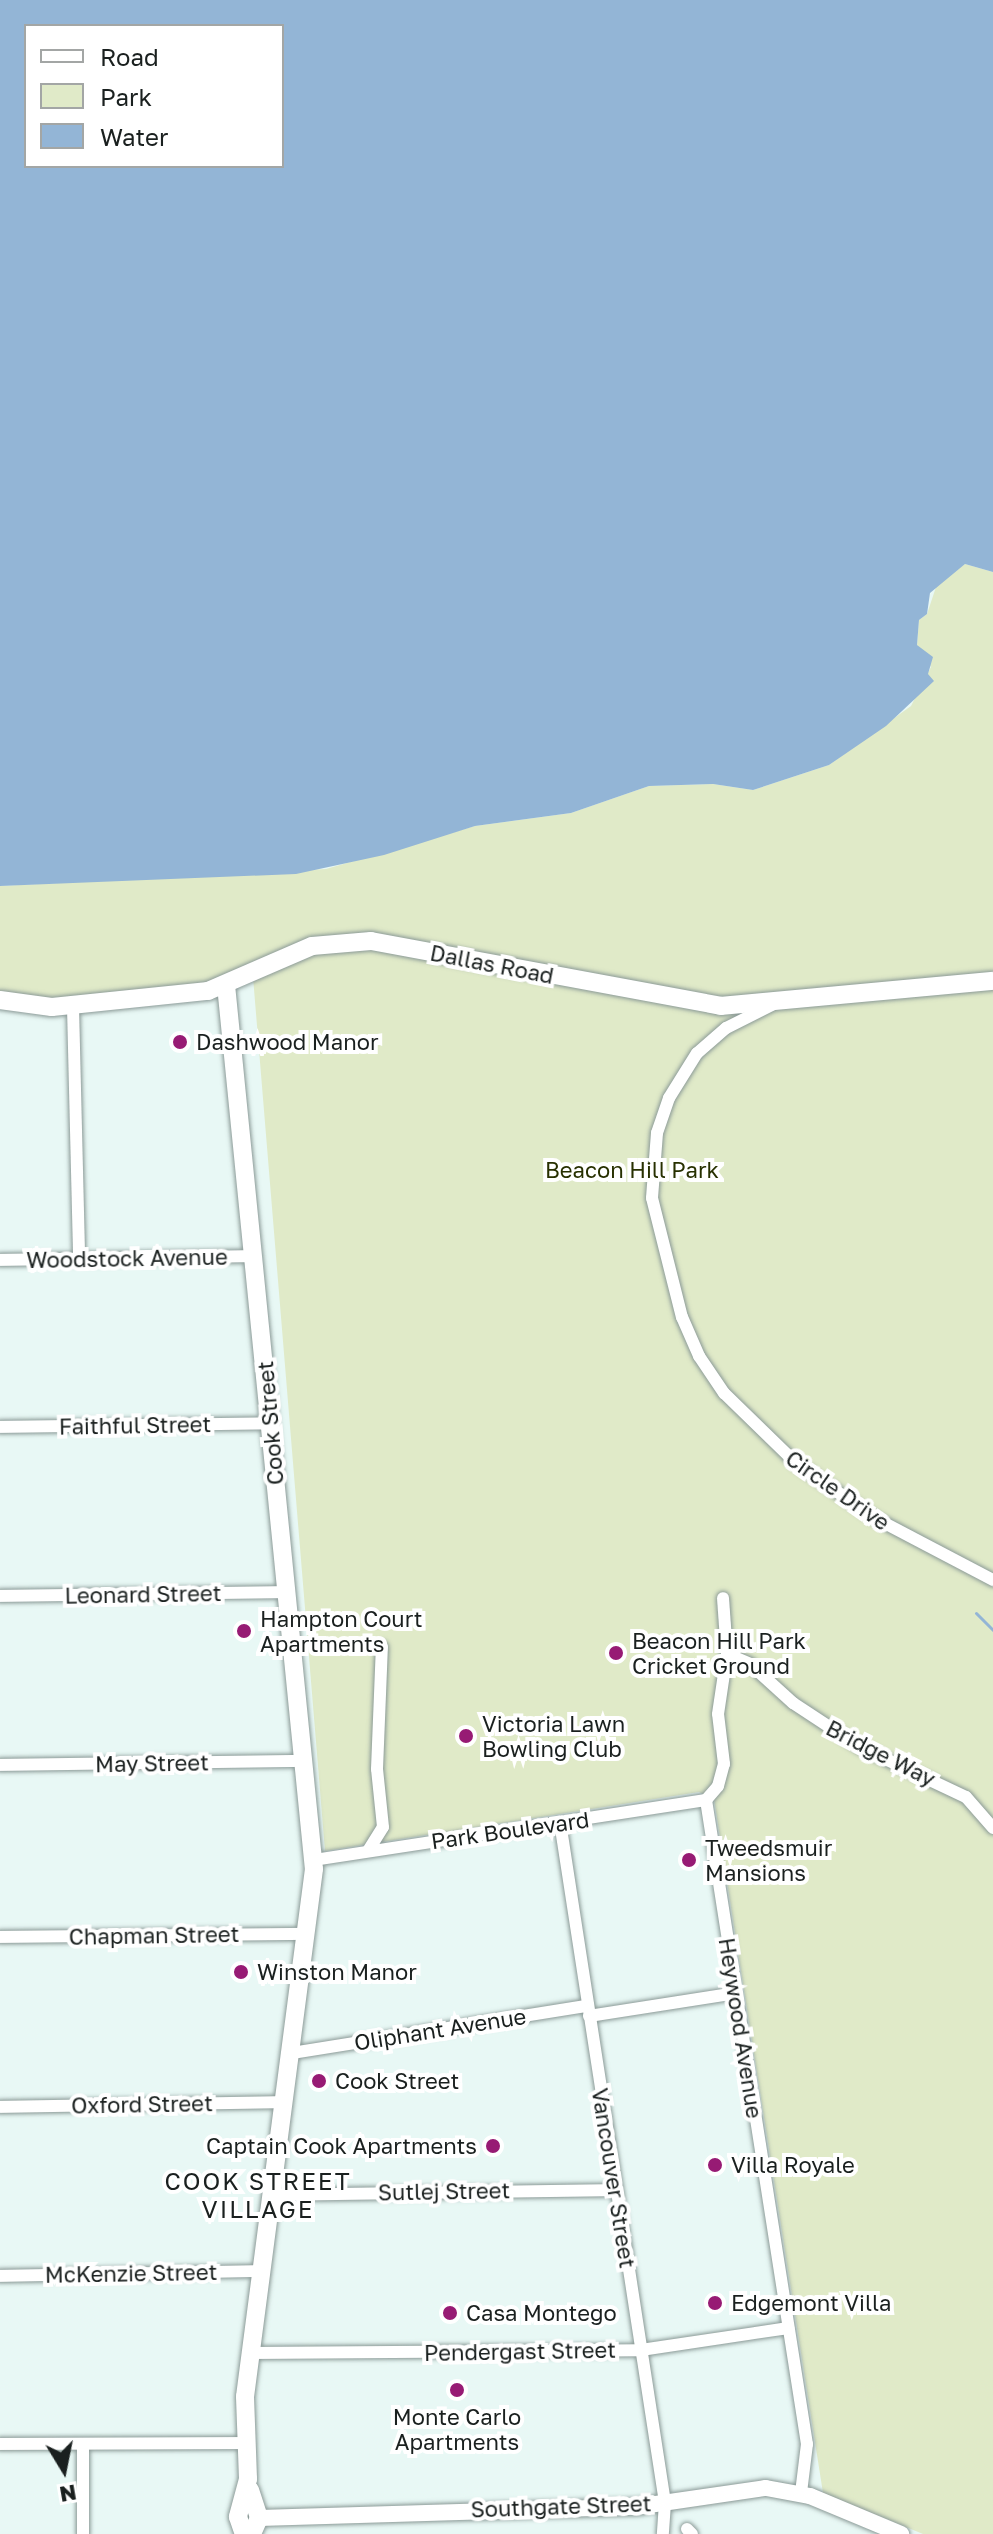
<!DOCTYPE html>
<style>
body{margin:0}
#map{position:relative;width:993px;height:2534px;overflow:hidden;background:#e8f8f5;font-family:"Golos Text",sans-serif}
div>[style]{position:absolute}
.green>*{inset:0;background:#e0eac8}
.water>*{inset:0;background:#93b5d6}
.stream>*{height:3px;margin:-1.5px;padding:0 1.5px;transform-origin:1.5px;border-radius:1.5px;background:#93b5d6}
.roads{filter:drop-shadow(0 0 2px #8b9a97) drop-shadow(0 0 2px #8b9a97)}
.minor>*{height:12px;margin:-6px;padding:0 6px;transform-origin:6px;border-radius:6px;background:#fff}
.tertiary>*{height:16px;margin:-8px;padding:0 8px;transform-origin:8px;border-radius:8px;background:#fff}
.secondary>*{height:18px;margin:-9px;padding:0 9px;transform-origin:9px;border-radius:9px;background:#fff}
.dots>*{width:22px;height:22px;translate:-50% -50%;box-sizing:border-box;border:4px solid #fff;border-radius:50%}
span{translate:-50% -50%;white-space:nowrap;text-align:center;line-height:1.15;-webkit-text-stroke:8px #fff;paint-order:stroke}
.street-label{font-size:22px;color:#1a201f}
.poi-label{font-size:22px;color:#1a201f}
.left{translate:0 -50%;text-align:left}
.right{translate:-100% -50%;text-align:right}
.park-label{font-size:22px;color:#273000}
.neighbourhood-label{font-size:24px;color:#1a201f;letter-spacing:2px}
.legend{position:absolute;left:24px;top:24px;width:260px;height:144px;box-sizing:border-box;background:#fff;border:2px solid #a3a6a5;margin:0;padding:10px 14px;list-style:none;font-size:24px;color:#1a201f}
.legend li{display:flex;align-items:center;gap:16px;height:40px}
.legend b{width:40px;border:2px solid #a3a6a5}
.north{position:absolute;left:24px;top:2430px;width:80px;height:80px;-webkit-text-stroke:6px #fff;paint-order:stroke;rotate:170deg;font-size:22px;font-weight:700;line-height:32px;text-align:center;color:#1a201f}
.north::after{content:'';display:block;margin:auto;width:28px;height:36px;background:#1a201f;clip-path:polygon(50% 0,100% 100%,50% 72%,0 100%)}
</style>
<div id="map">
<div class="green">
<div style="clip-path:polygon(965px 564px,993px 572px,993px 2534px,923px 2534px,823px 2493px,714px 1799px,699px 1792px,325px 1851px,252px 965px,212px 982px,53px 999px,0 991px,0 886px,326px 869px,475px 826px,571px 813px,649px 786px,713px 784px,753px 790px,829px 765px,911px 706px,931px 667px,917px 645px,919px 620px,927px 614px,937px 584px)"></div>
</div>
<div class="water">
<div style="clip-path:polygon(evenodd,0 0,993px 0,993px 572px,965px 564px,930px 593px,927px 614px,919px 620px,917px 645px,933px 657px,928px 674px,934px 681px,886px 726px,829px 765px,753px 790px,713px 784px,649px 786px,571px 813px,475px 826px,384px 855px,296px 874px,0 886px,0 0,282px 26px,282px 166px,26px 166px,26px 26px,282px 26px)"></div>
</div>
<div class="stream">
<div style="left:976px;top:1613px;width:24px;rotate:45deg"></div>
</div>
<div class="roads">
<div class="minor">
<div style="left:772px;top:1005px;width:51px;rotate:153.4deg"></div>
<div style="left:726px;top:1028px;width:38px;rotate:139deg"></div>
<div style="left:697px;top:1053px;width:53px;rotate:121.9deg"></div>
<div style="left:669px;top:1098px;width:37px;rotate:109deg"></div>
<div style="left:657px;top:1133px;width:65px;rotate:94.4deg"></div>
<div style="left:652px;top:1198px;width:123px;rotate:75.9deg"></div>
<div style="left:682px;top:1317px;width:43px;rotate:66.4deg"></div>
<div style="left:699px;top:1356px;width:45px;rotate:56deg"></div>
<div style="left:724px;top:1393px;width:100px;rotate:44.2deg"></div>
<div style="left:796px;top:1463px;width:94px;rotate:35deg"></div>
<div style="left:873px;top:1517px;width:136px;rotate:27.7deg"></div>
<div style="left:73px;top:1007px;width:251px;rotate:88.6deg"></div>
<div style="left:0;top:1260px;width:254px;rotate:-0.9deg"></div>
<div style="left:0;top:1427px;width:270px;rotate:-0.8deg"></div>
<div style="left:0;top:1596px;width:286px;rotate:-0.8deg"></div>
<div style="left:727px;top:1654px;width:25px;rotate:23deg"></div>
<div style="left:750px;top:1664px;width:58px;rotate:42.2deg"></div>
<div style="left:793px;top:1703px;width:80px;rotate:33.3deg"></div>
<div style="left:860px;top:1747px;width:117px;rotate:25.3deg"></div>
<div style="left:966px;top:1797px;width:41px;rotate:48.9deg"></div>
<div style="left:0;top:1765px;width:304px;rotate:-0.8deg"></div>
<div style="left:706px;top:1800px;width:652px;rotate:81.09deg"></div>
<div style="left:807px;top:2444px;width:49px;rotate:97deg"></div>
<div style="left:706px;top:1800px;width:18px;rotate:-49deg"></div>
<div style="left:718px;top:1786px;width:23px;rotate:-75deg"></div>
<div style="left:724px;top:1764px;width:50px;rotate:-96.8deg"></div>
<div style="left:718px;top:1714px;width:61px;rotate:-81.5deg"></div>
<div style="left:727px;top:1654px;width:56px;rotate:-94.1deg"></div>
<div style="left:560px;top:1822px;width:689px;rotate:81.23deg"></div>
<div style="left:665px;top:2503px;width:31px;rotate:94deg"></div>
<div style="left:368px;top:1851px;width:28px;rotate:-58deg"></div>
<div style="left:383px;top:1827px;width:58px;rotate:-95.9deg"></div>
<div style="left:377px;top:1769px;width:122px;rotate:-87.7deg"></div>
<div style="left:314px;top:1860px;width:397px;rotate:-8.7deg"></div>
<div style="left:0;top:1937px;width:308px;rotate:-0.6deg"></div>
<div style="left:589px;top:2016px;width:149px;rotate:-8.9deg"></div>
<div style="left:292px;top:2053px;width:299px;rotate:-9.1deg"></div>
<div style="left:0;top:2107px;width:284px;rotate:-1deg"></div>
<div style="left:272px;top:2195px;width:344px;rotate:-0.8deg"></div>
<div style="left:0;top:2276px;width:261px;rotate:-1.1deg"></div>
<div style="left:250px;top:2353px;width:391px;rotate:-0.4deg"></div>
<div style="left:641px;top:2350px;width:149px;rotate:-8.5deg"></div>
<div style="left:0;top:2444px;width:247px;rotate:-0.2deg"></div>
<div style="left:83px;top:2445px;width:89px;rotate:90deg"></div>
<div style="left:687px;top:2529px;width:7px;rotate:45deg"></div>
</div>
<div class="tertiary">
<div style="left:259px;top:2518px;width:376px;rotate:-1.7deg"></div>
<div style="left:635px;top:2507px;width:132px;rotate:-8.3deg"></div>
<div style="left:766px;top:2488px;width:45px;rotate:10.3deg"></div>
<div style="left:810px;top:2496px;width:99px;rotate:22.7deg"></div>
</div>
<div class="secondary">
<div style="left:226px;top:985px;width:888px;rotate:84.32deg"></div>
<div style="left:314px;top:1869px;width:532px;rotate:97.45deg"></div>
<div style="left:245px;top:2397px;width:82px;rotate:87.9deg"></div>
<div style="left:248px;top:2479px;width:39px;rotate:105deg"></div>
<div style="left:238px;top:2517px;width:18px;rotate:71deg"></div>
<div style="left:0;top:1000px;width:52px;rotate:7.7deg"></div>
<div style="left:52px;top:1007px;width:157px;rotate:-5.9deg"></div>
<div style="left:208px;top:991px;width:113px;rotate:-23.4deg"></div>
<div style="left:312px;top:946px;width:59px;rotate:-4.8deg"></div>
<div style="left:371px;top:941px;width:356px;rotate:10.5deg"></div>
<div style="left:721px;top:1006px;width:273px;rotate:-5.3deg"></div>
<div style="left:250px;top:2490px;width:29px;rotate:72deg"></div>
<div style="left:259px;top:2518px;width:17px;rotate:114deg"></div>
</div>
</div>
<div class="dots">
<div style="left:180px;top:1042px;background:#971b74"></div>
<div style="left:244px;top:1631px;background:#971b74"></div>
<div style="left:616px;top:1653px;background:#971b74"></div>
<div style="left:466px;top:1736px;background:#971b74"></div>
<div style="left:689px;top:1860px;background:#971b74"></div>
<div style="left:241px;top:1972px;background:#971b74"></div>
<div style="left:319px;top:2081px;background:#971b74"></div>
<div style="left:493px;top:2146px;background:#971b74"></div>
<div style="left:715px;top:2165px;background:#971b74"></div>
<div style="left:715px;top:2303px;background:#971b74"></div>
<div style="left:450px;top:2313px;background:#971b74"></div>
<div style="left:457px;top:2390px;background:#971b74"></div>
</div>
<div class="street-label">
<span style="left:492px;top:964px;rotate:11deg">Dallas Road</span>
<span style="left:127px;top:1258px;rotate:-1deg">Woodstock Avenue</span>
<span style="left:270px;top:1423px;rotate:-95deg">Cook Street</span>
<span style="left:135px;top:1425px;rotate:-1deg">Faithful Street</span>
<span style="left:838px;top:1490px;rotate:35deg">Circle Drive</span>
<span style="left:143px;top:1594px;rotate:-1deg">Leonard Street</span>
<span style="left:881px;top:1753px;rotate:27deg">Bridge Way</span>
<span style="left:152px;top:1763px;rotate:-1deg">May Street</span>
<span style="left:510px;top:1830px;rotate:-8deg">Park Boulevard</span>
<span style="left:154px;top:1935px;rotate:-1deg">Chapman Street</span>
<span style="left:741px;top:2028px;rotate:81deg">Heywood Avenue</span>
<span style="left:440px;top:2029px;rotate:-9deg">Oliphant Avenue</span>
<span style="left:142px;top:2104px;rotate:-1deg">Oxford Street</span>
<span style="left:614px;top:2178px;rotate:81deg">Vancouver Street</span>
<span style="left:444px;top:2191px;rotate:-1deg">Sutlej Street</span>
<span style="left:131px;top:2273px;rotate:-1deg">McKenzie Street</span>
<span style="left:520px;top:2351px;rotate:-1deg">Pendergast Street</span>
<span style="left:561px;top:2506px;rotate:-2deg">Southgate Street</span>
</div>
<div class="poi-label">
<span class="left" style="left:196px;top:1042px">Dashwood Manor</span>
<span class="left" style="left:260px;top:1631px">Hampton Court<br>Apartments</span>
<span class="left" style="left:632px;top:1653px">Beacon Hill Park<br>Cricket Ground</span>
<span class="left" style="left:482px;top:1736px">Victoria Lawn<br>Bowling Club</span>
<span class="left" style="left:705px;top:1860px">Tweedsmuir<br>Mansions</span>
<span class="left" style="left:257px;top:1972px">Winston Manor</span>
<span class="left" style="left:335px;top:2081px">Cook Street</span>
<span class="right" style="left:477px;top:2146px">Captain Cook Apartments</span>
<span class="left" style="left:731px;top:2165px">Villa Royale</span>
<span class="left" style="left:731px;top:2303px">Edgemont Villa</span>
<span class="left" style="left:466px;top:2313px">Casa Montego</span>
<span style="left:457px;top:2429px">Monte Carlo<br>Apartments</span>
</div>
<div class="park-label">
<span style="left:632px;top:1170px">Beacon Hill Park</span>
</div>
<div class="neighbourhood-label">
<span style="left:258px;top:2195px">COOK STREET<br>VILLAGE</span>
</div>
<ul class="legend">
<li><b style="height:10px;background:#fff"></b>Road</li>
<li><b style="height:22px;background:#e0eac8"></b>Park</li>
<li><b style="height:22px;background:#93b5d6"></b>Water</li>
</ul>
<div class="north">N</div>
</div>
